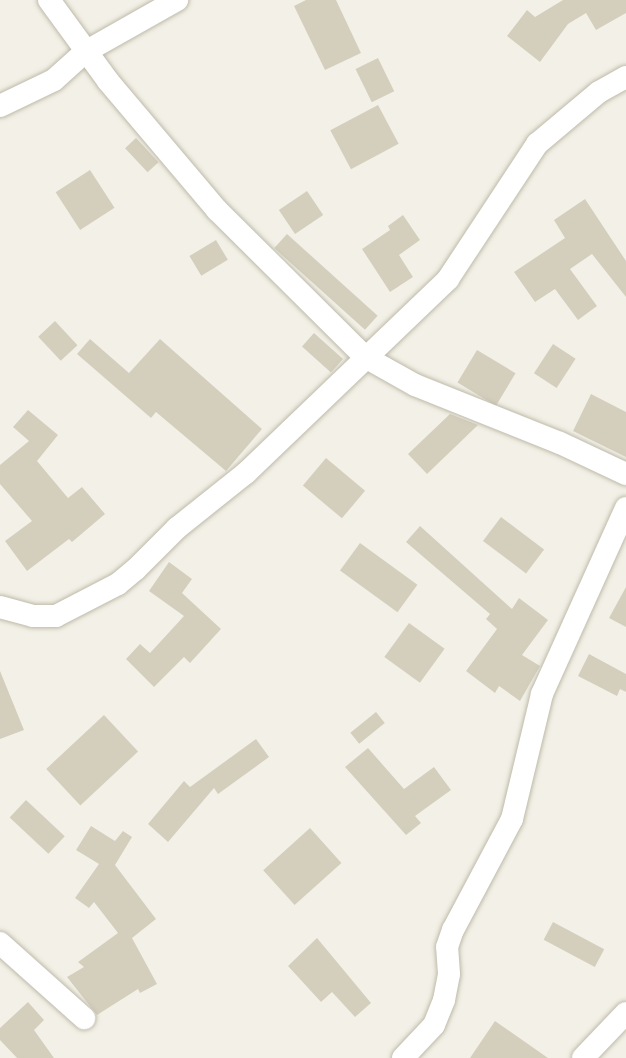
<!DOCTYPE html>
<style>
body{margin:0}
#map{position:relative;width:626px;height:1058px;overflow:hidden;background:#f3f1e7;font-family:"PT Sans",sans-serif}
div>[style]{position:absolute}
.building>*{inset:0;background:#d4cfbd;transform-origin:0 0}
.roads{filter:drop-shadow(0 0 2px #bebaaa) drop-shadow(0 0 2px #bebaaa)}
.minor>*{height:22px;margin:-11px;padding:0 11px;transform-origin:11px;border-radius:11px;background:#fff}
span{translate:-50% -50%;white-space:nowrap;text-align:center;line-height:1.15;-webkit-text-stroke:4.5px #fff;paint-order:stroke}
</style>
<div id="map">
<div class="building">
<div style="clip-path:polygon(306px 0,336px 0,361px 53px,325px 70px,294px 6px)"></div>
<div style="clip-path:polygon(563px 0,626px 0,626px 13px,596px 30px,586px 13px,568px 24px,540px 62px,507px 36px,527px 10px,535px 17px)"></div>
<div style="left:378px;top:58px;width:37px;height:25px;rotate:64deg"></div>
<div style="left:378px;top:105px;width:44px;height:54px;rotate:62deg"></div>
<div style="left:136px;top:138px;width:33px;height:15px;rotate:47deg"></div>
<div style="left:90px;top:170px;width:45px;height:41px;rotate:57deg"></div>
<div style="left:307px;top:191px;width:29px;height:34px;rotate:56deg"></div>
<div style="clip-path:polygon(585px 199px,626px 261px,626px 297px,592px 254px,570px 269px,597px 306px,578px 320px,555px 289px,535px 302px,514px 272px,565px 238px,554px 220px)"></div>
<div style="clip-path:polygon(403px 215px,420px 240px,399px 255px,413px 277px,390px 292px,362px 249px,390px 230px,388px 226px)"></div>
<div style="left:287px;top:234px;width:122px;height:19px;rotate:42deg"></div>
<div style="left:216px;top:240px;width:23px;height:31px;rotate:59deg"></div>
<div style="left:55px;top:321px;width:33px;height:23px;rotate:47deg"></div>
<div style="left:314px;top:333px;width:39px;height:18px;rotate:42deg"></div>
<div style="clip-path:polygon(90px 339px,129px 373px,160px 339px,262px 429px,226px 471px,156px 412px,151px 418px,77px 354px)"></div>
<div style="left:553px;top:344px;width:27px;height:35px;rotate:33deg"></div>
<div style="left:477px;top:350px;width:45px;height:38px;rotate:31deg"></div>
<div style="clip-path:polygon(591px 394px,626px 412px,626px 457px,573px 431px)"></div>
<div style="clip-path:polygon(28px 410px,58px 435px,37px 461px,68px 498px,82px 487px,105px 514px,72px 542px,69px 539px,27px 571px,5px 541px,32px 521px,0 484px,0 465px,29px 441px,13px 427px)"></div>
<div style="clip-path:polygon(450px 414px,478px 425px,427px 474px,408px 454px)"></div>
<div style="left:326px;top:458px;width:51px;height:36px;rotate:40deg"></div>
<div style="left:501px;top:517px;width:54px;height:30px;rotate:37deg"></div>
<div style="clip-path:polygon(420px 526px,512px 609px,519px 598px,548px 620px,522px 655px,540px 666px,520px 701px,499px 686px,495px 693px,466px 671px,497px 629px,486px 619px,490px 614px,406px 542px)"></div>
<div style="left:360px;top:543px;width:71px;height:34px;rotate:36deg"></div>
<div style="clip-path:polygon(169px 562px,192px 579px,182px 593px,221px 629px,190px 663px,184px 657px,154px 687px,126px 659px,140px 644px,150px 653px,184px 616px,149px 591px)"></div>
<div style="clip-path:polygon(626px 587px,626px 627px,609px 618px)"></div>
<div style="left:409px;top:623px;width:44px;height:42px;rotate:36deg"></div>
<div style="clip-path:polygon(589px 654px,626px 674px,626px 692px,620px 689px,617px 696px,578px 676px)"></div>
<div style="clip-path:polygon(0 671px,24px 730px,0 739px)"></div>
<div style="left:376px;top:712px;width:14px;height:33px;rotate:51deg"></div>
<div style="left:104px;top:715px;width:50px;height:79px;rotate:47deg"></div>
<div style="clip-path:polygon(256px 739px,269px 757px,218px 794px,214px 788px,168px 842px,148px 824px,184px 781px,190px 787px)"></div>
<div style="clip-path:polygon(368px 748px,404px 789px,434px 767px,451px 790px,415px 816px,421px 823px,406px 835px,345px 767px)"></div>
<div style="left:26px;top:800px;width:53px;height:24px;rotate:43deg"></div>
<div style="clip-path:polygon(91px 826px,115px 841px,123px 831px,132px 837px,115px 865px,156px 919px,132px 938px,157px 984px,140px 993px,138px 989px,97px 1015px,67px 977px,84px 967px,78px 962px,118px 933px,94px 902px,89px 908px,75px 898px,99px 864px,76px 850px)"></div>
<div style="left:310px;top:828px;width:47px;height:63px;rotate:48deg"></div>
<div style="left:553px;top:922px;width:58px;height:20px;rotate:28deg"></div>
<div style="clip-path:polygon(317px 938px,371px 1003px,355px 1017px,332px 992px,321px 1002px,288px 966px)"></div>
<div style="clip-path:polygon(28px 1002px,44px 1020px,34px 1030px,54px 1058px,17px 1058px,0 1040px,0 1028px)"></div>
<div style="clip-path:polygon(495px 1021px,548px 1058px,470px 1058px)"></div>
</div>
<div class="roads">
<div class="minor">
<div style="left:49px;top:0;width:100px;rotate:53.9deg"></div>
<div style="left:108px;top:81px;width:169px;rotate:49.8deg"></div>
<div style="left:217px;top:210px;width:209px;rotate:44.8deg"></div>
<div style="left:365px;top:357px;width:57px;rotate:29.2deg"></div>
<div style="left:415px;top:385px;width:156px;rotate:21.8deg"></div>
<div style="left:560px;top:443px;width:73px;rotate:25.2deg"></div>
<div style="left:0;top:106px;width:60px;rotate:-25.7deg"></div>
<div style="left:54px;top:80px;width:42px;rotate:-42.1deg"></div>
<div style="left:85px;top:52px;width:106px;rotate:-29.5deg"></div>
<div style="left:0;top:607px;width:34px;rotate:15deg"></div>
<div style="left:33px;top:616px;width:23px"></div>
<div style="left:56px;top:616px;width:70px;rotate:-27.3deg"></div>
<div style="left:118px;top:584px;width:23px;rotate:-40deg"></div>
<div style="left:136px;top:569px;width:58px;rotate:-45deg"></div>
<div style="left:177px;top:528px;width:88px;rotate:-38.6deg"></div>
<div style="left:246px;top:473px;width:280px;rotate:-43.8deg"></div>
<div style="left:448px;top:279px;width:162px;rotate:-56.6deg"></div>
<div style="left:537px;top:144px;width:81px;rotate:-40deg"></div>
<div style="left:599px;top:92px;width:31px;rotate:-29deg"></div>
<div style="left:0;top:943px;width:113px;rotate:41.8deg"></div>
<div style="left:403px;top:1058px;width:45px;rotate:-46.8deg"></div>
<div style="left:434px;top:1025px;width:27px;rotate:-68deg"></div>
<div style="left:444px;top:1000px;width:26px;rotate:-79deg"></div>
<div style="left:449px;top:974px;width:27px;rotate:-94deg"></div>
<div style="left:447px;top:947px;width:18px;rotate:-71deg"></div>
<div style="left:453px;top:930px;width:126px;rotate:-62deg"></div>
<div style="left:512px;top:819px;width:129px;rotate:-76.5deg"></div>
<div style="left:542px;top:694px;width:204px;rotate:-65.7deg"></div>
<div style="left:583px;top:1058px;width:62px;rotate:-46.3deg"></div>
</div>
</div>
</div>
